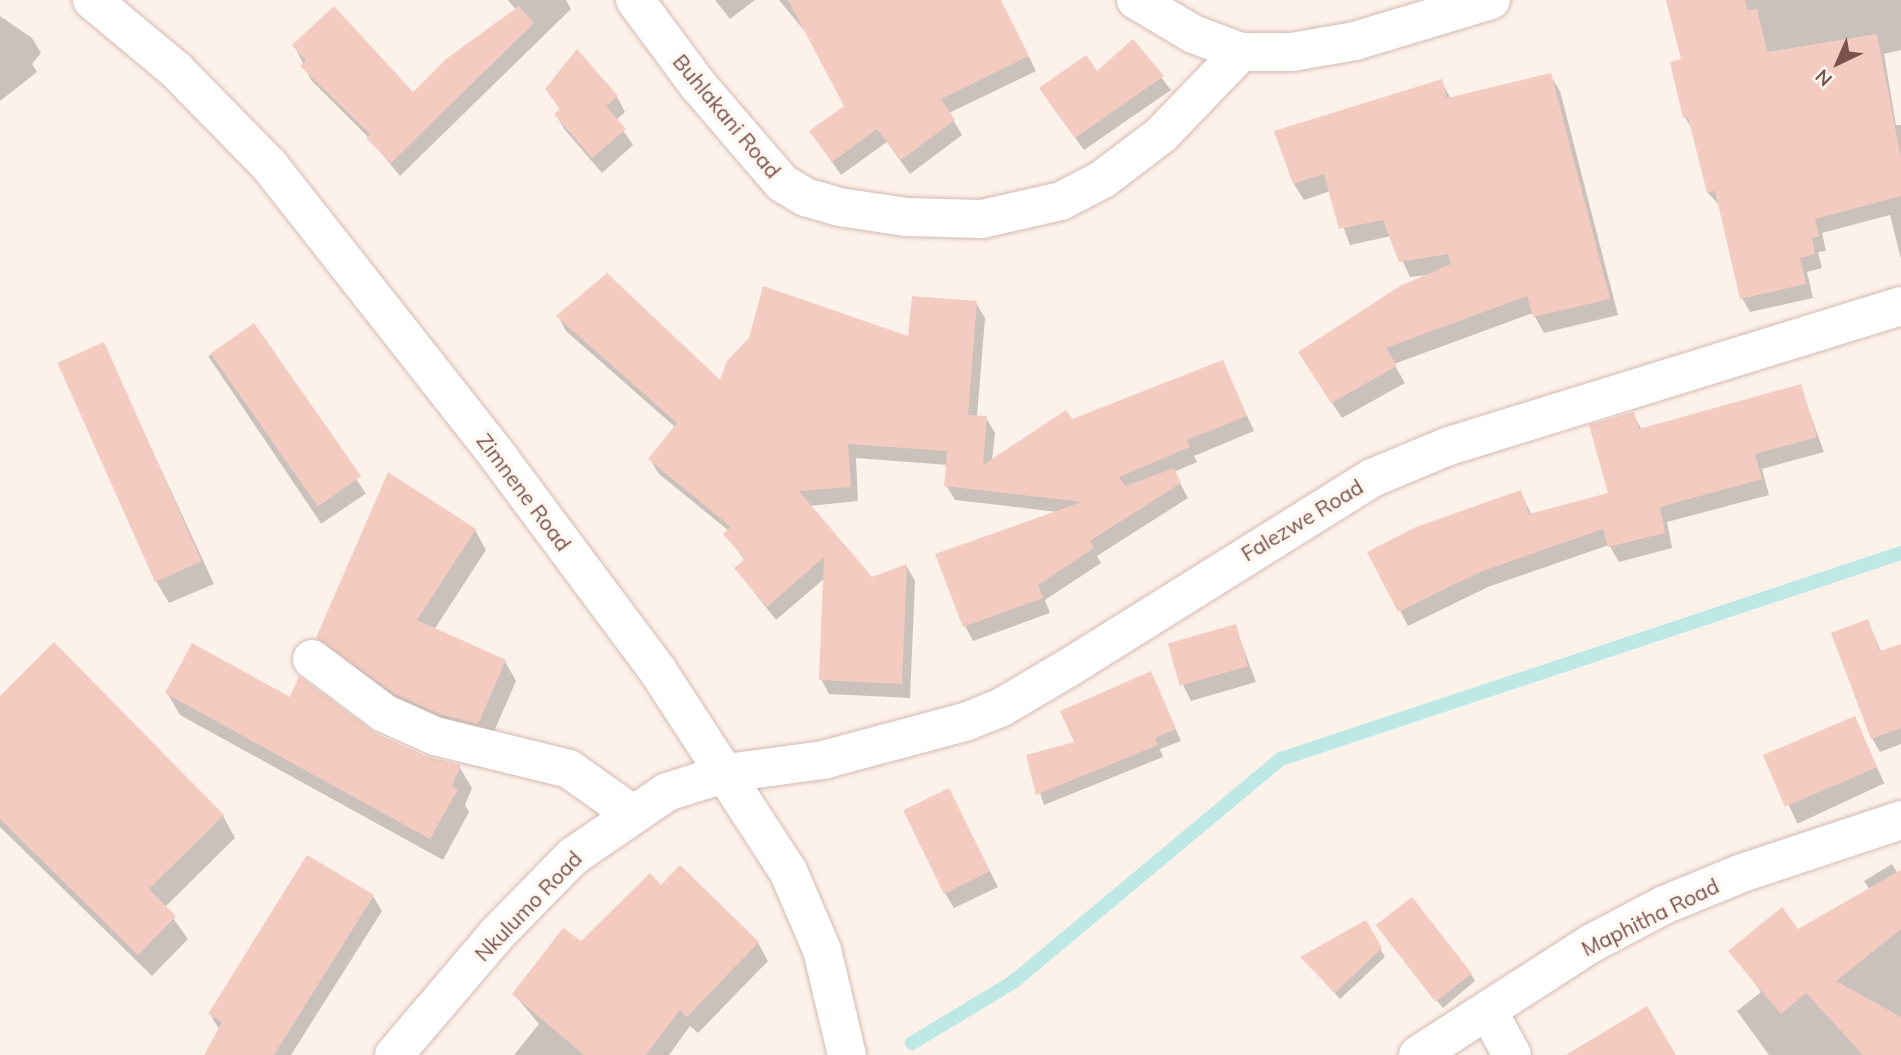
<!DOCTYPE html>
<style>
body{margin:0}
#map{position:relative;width:1901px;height:1055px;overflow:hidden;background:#fdf2ea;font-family:Mulish,sans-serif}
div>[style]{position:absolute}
.shadow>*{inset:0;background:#0003;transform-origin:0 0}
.stream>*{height:14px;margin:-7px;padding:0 7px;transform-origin:7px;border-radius:7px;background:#bde8e6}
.building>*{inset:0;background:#f3cbc1;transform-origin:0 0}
.roads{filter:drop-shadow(0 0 2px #d3bab1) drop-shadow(0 0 2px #d3bab1)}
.minor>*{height:38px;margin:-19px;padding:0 19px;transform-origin:19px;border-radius:19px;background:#fff}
span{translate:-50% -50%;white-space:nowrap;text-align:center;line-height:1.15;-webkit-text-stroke:7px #fff7f1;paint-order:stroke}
.street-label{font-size:21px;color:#79534c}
.north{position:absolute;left:1803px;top:28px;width:70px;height:70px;-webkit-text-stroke:5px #fff7f1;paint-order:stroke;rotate:224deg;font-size:19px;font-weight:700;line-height:28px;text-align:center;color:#79534c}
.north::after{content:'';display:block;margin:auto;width:24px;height:32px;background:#79534c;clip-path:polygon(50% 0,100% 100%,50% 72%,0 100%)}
</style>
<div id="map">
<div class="shadow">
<div style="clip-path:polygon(508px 0,566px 0,571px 9px,400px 176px,369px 138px,311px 80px,294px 45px,413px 94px,516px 10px)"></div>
<div style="clip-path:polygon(715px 0,755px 0,730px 19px)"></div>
<div style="clip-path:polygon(779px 0,953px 0,1012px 23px,1036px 71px,949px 113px,962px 135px,910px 174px,887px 142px,841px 175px,811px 132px,846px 106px,807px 34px)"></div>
<div style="clip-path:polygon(1693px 0,1901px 0,1901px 50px,1884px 54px,1896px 125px,1901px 125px,1901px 259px,1890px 215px,1822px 233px,1826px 251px,1818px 252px,1822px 268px,1807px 272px,1813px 298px,1750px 312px,1742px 298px,1720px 206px,1708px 193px,1693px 131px,1685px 117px,1683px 60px)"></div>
<div style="clip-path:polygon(0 16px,32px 38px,41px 53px,32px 64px,37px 72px,0 101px)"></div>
<div style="clip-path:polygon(1133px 41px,1171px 90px,1084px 150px,1049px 102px,1097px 74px)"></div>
<div style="clip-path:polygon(1550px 75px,1560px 91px,1618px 315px,1544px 333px,1533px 313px,1394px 364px,1405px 383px,1342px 418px,1309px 368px,1427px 275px,1410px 277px,1391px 236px,1350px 245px,1330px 191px,1304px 200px,1294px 184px,1441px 81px,1451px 99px)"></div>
<div style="clip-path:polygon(547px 89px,617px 97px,625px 112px,616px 120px,633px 145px,602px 173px,565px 130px,556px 115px,561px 111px)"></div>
<div style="clip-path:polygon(976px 303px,985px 318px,977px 417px,986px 418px,995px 433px,992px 461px,1071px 421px,1222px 362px,1254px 431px,1194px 456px,1197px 462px,1174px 472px,1188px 498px,1097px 556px,1101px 563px,1045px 600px,1050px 613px,973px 641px,965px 626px,1058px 512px,955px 500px,946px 485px,948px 465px,856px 458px,858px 501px,809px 506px,872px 579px,907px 567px,915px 581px,910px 698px,829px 694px,821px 679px,825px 578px,776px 620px,736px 569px,745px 561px,726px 534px,729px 531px,659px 474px,650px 459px,675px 427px,566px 331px,558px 316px,721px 383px,910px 339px)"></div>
<div style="left:253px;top:326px;width:202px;height:54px;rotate:56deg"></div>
<div style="clip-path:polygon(103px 344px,214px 584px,169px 603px,156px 581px)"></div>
<div style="clip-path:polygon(1800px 386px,1824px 452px,1762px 469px,1769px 495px,1667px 522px,1672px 548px,1619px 562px,1609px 545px,1488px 587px,1408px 626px,1370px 552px,1520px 492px,1532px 515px,1610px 495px,1633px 414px,1642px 430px)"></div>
<div style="clip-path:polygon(475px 530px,486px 550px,434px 630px,505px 661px,516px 681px,489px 743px,408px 714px,329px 657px,318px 638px)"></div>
<div style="clip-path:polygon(1868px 622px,1882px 653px,1901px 646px,1901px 744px,1880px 752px,1872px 738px)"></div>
<div style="clip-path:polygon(1235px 626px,1256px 682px,1191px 701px,1183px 685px)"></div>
<div style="clip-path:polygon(1151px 674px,1181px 741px,1160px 749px,1163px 757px,1044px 805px,1028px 757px,1076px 743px)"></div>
<div style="clip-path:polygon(167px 693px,291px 699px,426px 758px,459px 766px,472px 788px,465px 805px,469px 812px,443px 860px,180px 715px)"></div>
<div style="clip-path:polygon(0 698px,223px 816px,235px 838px,165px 907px,188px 939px,152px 976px,0 827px)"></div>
<div style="left:1854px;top:718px;width:72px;height:96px;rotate:65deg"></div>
<div style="clip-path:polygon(957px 806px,998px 887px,954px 908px,945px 893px)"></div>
<div style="clip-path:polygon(1892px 864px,1901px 879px,1901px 1055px,1769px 1055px,1737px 1011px,1761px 992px,1731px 951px,1798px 931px,1870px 890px,1864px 881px)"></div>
<div style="clip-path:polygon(680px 868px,758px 943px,768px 961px,698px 1033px,690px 1026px,669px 1055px,514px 1055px,539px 1024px,514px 994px,661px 887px)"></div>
<div style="clip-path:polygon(373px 896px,382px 911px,291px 1055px,206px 1055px,219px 1029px,210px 1014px)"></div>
<div style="clip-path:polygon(1365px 923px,1385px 957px,1340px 999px,1303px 958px)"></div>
<div style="clip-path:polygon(1382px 932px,1471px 974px,1475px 981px,1443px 1008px)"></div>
</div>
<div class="stream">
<div style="left:912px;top:1043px;width:118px;rotate:-31.1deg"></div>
<div style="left:1013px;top:982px;width:349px;rotate:-39.8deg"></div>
<div style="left:1281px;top:759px;width:653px;rotate:-18.38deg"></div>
</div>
<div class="building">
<div style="clip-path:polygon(788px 0,1001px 0,1029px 56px,941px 99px,955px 120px,901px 160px,877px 129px,832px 162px,809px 131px,844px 106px)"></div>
<div style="clip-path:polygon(1666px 0,1745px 0,1747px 10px,1757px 9px,1767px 52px,1877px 34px,1901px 158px,1901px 196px,1815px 219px,1819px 237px,1812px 238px,1815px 254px,1800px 258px,1806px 284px,1740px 299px,1715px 191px,1707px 193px,1688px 117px,1683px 118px,1670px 62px,1681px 59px)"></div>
<div style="clip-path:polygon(334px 6px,413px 92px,446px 59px,519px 6px,534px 23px,391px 163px,366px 138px,370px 134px,300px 66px,306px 61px,292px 45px)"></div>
<div style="clip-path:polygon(1133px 39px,1164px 76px,1075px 138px,1039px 88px,1086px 55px,1097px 71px)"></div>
<div style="clip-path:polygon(577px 49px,618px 96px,606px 106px,626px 129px,592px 158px,554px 114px,560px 109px,545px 89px)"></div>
<div style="clip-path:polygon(1551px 73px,1610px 299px,1533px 317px,1527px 296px,1386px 348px,1397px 366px,1331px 403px,1298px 352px,1400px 286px,1451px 264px,1448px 254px,1399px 262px,1383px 220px,1339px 229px,1324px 174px,1293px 184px,1274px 131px,1442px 79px,1447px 98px)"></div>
<div style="clip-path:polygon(607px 273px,720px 380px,727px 361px,749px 338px,763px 286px,908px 336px,912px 296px,977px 301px,968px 415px,987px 416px,983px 465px,1066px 410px,1072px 419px,1223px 360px,1247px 416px,1187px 440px,1190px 447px,1119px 477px,1125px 486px,1174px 468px,1181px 483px,1090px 541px,1094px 548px,1038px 585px,1043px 598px,963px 627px,935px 554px,1082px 502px,944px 486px,947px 451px,848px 444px,851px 487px,799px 491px,872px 577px,907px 564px,902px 684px,819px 680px,824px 557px,767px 607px,734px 568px,745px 559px,723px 534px,731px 527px,648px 459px,677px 423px,556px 316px)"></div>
<div style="left:254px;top:323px;width:187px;height:53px;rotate:55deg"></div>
<div style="left:104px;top:342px;width:240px;height:51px;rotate:66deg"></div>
<div style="clip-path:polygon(1801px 384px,1817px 437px,1755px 454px,1762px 479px,1660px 507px,1665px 533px,1608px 547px,1603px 529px,1480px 572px,1398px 612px,1367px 552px,1416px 527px,1521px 490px,1529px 514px,1608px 493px,1589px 425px,1634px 412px,1639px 429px)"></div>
<div style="clip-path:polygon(388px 472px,476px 529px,417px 620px,506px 660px,478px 724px,442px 715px,395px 694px,316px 638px)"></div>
<div style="clip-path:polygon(1868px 619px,1880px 651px,1901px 644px,1901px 728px,1871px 739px,1831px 633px)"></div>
<div style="left:1236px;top:624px;width:44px;height:71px;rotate:74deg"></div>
<div style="clip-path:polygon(54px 642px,224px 815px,149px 889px,176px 916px,138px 955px,0 819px,0 696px)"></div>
<div style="clip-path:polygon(192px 643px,290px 697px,299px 676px,375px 733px,426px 756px,461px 765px,452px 786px,458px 789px,430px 839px,165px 693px)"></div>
<div style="clip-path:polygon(1151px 671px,1176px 729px,1155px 738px,1158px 745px,1036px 795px,1026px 755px,1074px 742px,1060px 711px)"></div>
<div style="left:1855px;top:716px;width:56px;height:100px;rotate:67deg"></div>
<div style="left:949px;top:788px;width:93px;height:51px;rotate:64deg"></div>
<div style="clip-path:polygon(307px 855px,374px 895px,274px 1055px,204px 1055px,222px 1022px,208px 1014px)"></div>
<div style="clip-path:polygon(680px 865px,759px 942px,687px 1017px,680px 1010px,646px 1055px,584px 1055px,512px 994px,563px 928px,581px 941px,650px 873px,661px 885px)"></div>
<div style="clip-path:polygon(1901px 870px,1901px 929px,1836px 981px,1901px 1017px,1901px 1055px,1863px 1055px,1806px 993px,1781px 1014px,1728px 951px,1782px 907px,1798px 929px)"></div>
<div style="left:1412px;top:897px;width:97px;height:46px;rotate:52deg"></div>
<div style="clip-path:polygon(1366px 920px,1382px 948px,1335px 993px,1300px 957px)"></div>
<div style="clip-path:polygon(1647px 1006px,1676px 1055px,1566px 1055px)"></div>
</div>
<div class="roads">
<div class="minor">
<div style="left:92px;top:0;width:109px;rotate:39.8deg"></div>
<div style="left:176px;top:70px;width:133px;rotate:45.6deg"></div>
<div style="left:269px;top:165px;width:374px;rotate:51.8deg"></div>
<div style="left:500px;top:459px;width:264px;rotate:53.3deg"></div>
<div style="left:658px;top:671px;width:239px;rotate:57deg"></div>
<div style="left:788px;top:871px;width:86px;rotate:66.7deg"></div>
<div style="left:822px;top:950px;width:108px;rotate:76.6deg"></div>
<div style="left:635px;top:0;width:106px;rotate:53.5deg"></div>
<div style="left:698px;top:85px;width:129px;rotate:49.4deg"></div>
<div style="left:782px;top:183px;width:27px;rotate:31deg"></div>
<div style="left:805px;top:197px;width:35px;rotate:16deg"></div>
<div style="left:839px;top:207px;width:69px;rotate:8.4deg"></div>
<div style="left:907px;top:217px;width:75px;rotate:1.5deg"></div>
<div style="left:982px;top:219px;width:81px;rotate:-12.8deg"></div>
<div style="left:1061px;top:201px;width:47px;rotate:-27.6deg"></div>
<div style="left:1103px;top:179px;width:73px;rotate:-37.2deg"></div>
<div style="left:1161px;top:135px;width:115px;rotate:-46.1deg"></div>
<div style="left:1136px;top:0;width:66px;rotate:30.8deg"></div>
<div style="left:1193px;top:34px;width:51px;rotate:20.6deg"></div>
<div style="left:1241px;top:52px;width:51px"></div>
<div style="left:1292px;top:52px;width:64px;rotate:-9.9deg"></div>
<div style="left:1355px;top:41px;width:142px;rotate:-16.8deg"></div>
<div style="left:312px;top:659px;width:90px;rotate:36.9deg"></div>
<div style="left:384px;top:713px;width:56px;rotate:24.3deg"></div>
<div style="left:435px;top:736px;width:138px;rotate:13.8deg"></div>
<div style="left:569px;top:769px;width:76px;rotate:35.4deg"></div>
<div style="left:1488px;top:1011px;width:50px;rotate:61.4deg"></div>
<div style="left:394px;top:1055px;width:157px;rotate:-49.6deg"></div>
<div style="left:496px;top:935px;width:109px;rotate:-45.7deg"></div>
<div style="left:572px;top:857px;width:115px;rotate:-34.4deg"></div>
<div style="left:667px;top:792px;width:63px;rotate:-17.6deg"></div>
<div style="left:727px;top:773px;width:97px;rotate:-7.7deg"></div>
<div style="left:823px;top:760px;width:147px;rotate:-15deg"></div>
<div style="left:965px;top:722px;width:40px;rotate:-22deg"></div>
<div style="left:1002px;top:707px;width:77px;rotate:-30.6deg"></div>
<div style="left:1068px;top:668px;width:358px;rotate:-32deg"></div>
<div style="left:1372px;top:478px;width:83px;rotate:-22.6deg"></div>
<div style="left:1449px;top:446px;width:473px;rotate:-17.2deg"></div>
<div style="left:1418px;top:1055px;width:207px;rotate:-32.8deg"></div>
<div style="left:1592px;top:943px;width:81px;rotate:-27.8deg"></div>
<div style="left:1664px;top:905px;width:84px;rotate:-22.3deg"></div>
<div style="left:1742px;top:873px;width:168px;rotate:-18.4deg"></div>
</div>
</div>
<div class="street-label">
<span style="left:727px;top:116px;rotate:50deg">Buhlakani Road</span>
<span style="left:524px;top:492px;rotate:53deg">Zimnene Road</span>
<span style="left:1302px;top:520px;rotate:-31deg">Falezwe Road</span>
<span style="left:528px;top:906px;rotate:-46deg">Nkulumo Road</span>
<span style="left:1650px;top:917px;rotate:-26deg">Maphitha Road</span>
</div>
<div class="north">N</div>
</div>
